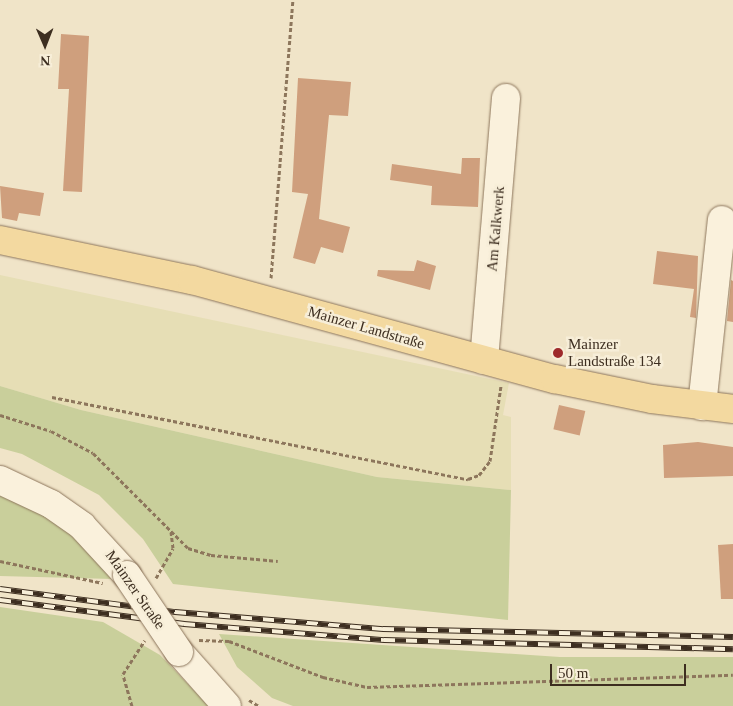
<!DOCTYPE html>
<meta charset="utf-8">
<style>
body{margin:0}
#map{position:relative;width:733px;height:706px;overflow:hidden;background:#f0e4c8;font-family:Georgia,serif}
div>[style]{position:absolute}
.farmland>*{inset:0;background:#e6deb5}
.green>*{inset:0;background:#c9cf9b}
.building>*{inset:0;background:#cf9f7d;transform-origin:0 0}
.path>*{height:3px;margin-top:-1.5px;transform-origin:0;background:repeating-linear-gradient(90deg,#8d765c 0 4px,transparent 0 6.5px)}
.roads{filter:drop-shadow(0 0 1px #8d765c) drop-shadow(0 0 1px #8d765c)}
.minor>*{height:28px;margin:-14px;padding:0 14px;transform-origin:14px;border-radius:14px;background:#faf1dc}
.major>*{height:28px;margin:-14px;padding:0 14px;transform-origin:14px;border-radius:14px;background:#f3d9a0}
.rail>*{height:5.5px;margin-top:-2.75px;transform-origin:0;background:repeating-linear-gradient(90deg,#f7eed8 0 11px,#3d2e20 0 22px);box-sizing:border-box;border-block:1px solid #3d2e20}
.bridges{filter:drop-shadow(0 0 1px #8d765c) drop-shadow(0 0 1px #8d765c)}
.minor-bridge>*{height:28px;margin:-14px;padding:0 14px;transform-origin:14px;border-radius:14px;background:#faf1dc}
.dots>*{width:14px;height:14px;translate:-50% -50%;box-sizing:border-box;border:2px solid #f7eed8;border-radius:50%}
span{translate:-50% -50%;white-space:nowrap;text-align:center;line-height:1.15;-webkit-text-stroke:5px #f7eed8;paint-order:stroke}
.street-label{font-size:15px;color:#3d2e20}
.poi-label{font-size:15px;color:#3d2e20}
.left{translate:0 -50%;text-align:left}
.north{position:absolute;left:20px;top:20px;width:50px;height:50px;-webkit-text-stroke:4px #f7eed8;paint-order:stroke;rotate:179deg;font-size:14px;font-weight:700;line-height:20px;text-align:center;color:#3d2e20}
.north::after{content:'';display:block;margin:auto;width:18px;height:22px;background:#3d2e20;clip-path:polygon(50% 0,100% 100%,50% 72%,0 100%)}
.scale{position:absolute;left:550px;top:664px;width:136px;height:22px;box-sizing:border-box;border:2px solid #3d2e20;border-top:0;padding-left:6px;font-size:15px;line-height:18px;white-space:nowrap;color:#3d2e20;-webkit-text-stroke:4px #f7eed8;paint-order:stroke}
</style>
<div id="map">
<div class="farmland">
<div style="clip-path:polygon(0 275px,509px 383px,503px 415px,511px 417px,511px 490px,377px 477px,81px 410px,0 386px)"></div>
</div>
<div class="green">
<div style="clip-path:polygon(0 386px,81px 410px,377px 477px,511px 490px,508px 620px,173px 584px,143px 539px,99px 495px,22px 454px,0 448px)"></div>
<div style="clip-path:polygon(0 493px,24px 502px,83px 541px,112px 579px,0 576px)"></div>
<div style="clip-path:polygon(0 607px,103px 622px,160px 655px,209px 706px,0 706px)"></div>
<div style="clip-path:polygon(219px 634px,560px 657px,733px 657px,733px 706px,293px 706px,272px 698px,237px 667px)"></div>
</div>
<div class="building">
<div style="clip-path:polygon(61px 34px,89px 36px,82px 192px,63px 191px,69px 89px,58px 89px)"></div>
<div style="clip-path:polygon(298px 78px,351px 82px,348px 116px,329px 115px,319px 219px,350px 227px,343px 253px,321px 247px,315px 264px,293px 258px,308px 194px,292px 192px)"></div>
<div style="clip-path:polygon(462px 158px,480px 158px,478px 207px,431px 205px,432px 186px,390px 180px,392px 164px,461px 174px)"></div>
<div style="clip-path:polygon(0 186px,44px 193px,40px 216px,19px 213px,17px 221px,2px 218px)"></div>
<div style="clip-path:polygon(657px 251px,698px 256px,696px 318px,690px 317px,694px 289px,653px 284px)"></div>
<div style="clip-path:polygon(417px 260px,436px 266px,430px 290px,377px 276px,378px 270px,414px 271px)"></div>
<div style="clip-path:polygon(731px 280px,733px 281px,733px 322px,727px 321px)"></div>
<div style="left:559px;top:405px;width:27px;height:25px;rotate:13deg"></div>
<div style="clip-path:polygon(698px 442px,733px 447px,733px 476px,664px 478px,663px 445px)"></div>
<div style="clip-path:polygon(733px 544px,733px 599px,721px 599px,718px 545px)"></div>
</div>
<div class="path">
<div style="left:271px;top:278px;width:279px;rotate:-85.5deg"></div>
<div style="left:52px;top:397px;width:424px;rotate:11.2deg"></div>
<div style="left:468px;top:479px;width:12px;rotate:-20deg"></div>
<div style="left:479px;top:475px;width:18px;rotate:-52deg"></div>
<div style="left:490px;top:461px;width:76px;rotate:-81.7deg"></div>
<div style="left:0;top:415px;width:53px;rotate:17.4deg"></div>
<div style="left:51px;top:431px;width:47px;rotate:27.6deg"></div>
<div style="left:93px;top:453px;width:134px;rotate:45deg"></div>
<div style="left:188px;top:548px;width:24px;rotate:17deg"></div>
<div style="left:211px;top:555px;width:67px;rotate:5.1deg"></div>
<div style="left:0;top:561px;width:105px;rotate:12.1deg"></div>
<div style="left:156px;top:578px;width:34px;rotate:-60deg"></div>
<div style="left:173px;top:548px;width:16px;rotate:-97deg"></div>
<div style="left:199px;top:640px;width:30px;rotate:2deg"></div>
<div style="left:229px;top:641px;width:101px;rotate:21deg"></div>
<div style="left:323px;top:677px;width:45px;rotate:12.8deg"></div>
<div style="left:367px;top:687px;width:366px;rotate:-1.9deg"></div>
<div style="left:249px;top:700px;width:12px;rotate:31deg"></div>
<div style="left:132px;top:706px;width:33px;rotate:-106deg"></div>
<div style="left:123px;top:674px;width:40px;rotate:-57.1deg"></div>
</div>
<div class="roads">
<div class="minor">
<div style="left:484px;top:360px;width:263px;rotate:-85.2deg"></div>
<div style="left:702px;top:406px;width:187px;rotate:-83.9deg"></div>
<div style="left:0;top:480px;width:56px;rotate:25.2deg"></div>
<div style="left:51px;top:504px;width:38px;rotate:35deg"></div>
<div style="left:82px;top:526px;width:67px;rotate:47.4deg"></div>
<div style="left:179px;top:652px;width:72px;rotate:48.4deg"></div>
</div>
<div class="major">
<div style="left:0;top:240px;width:196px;rotate:11.8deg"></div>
<div style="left:192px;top:280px;width:376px;rotate:15.3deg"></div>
<div style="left:555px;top:379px;width:99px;rotate:11.7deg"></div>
<div style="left:652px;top:399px;width:82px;rotate:7deg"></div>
</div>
</div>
<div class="rail">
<div style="left:0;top:589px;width:177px;rotate:7.5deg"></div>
<div style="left:175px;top:612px;width:209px;rotate:4.7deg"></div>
<div style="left:383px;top:629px;width:350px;rotate:1.3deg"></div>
<div style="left:0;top:600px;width:186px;rotate:7.4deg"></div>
<div style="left:184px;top:624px;width:201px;rotate:4.6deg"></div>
<div style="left:384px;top:640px;width:349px;rotate:1.5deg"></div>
</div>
<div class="bridges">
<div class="minor-bridge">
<div style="left:127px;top:575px;width:93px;rotate:56deg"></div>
</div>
</div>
<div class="dots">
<div style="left:558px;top:353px;background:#9e2a2b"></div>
</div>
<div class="street-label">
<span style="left:496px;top:229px;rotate:-85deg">Am Kalkwerk</span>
<span style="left:366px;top:328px;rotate:16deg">Mainzer Landstraße</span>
<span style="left:135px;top:590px;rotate:55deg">Mainzer Straße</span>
</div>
<div class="poi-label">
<span class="left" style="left:568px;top:353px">Mainzer<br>Landstraße 134</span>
</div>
<div class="north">N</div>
<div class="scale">50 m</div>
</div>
